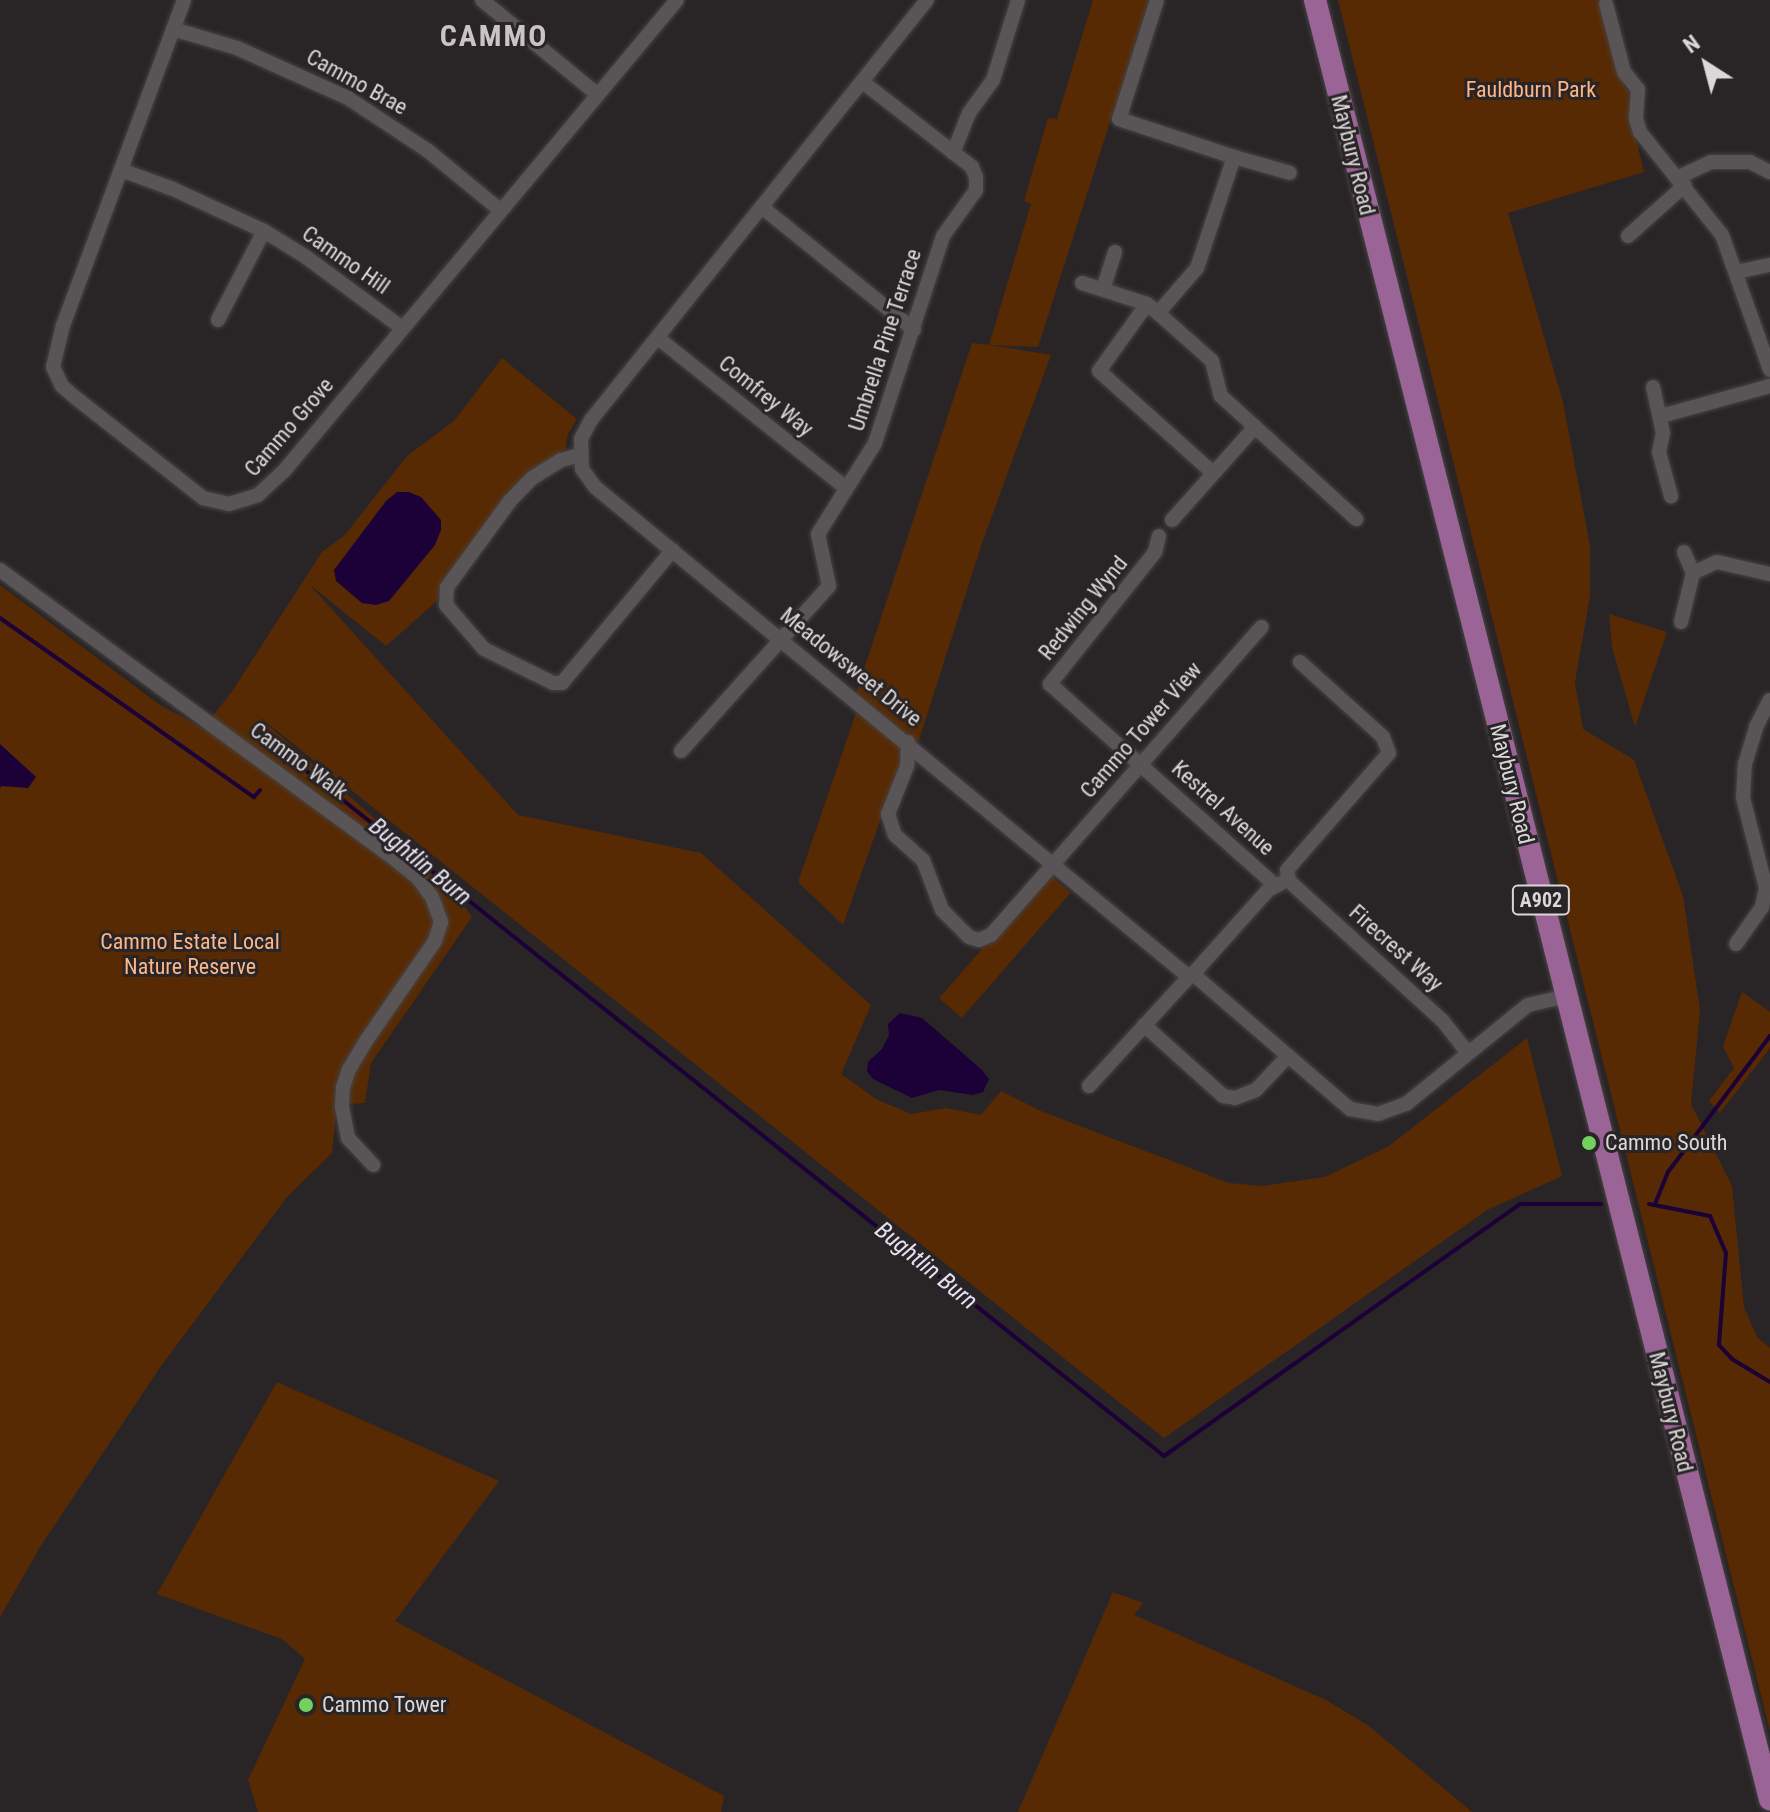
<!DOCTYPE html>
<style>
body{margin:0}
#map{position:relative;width:1770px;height:1812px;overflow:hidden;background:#292426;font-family:"Roboto Condensed",sans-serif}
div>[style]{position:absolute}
.green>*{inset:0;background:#582a03;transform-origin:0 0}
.water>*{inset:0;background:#1b0137}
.stream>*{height:4px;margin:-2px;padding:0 2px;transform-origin:2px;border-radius:2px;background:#1b0137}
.roads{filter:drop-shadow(0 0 2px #464344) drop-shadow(0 0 2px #464344)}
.street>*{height:14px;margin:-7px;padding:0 7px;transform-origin:7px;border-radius:7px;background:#595455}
.primary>*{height:22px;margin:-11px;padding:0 11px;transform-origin:11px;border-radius:11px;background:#9a6596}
.dots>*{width:22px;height:22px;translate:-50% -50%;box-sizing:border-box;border:4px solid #292426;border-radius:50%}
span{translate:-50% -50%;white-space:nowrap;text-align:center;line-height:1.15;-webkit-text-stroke:6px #292426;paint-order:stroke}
.shield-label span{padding:2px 6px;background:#292426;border:2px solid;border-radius:6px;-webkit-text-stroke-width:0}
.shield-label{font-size:20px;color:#dbd8d9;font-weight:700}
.street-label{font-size:22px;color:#dbd8d9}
.park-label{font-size:22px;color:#fcb688}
.poi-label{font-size:22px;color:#dbd8d9}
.left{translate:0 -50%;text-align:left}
.water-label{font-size:24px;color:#e5e0f2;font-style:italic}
.district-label{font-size:30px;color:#cac4c6;font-weight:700;letter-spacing:2px}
.north{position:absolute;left:1666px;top:24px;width:80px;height:80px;-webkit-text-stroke:6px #292426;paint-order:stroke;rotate:324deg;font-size:22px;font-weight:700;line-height:32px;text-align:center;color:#dbd8d9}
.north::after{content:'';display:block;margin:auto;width:28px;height:36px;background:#dbd8d9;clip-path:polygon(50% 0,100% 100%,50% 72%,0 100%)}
</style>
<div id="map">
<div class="green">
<div style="clip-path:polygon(1093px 0,1149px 0,1038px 347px,990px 345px,1051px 355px,983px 540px,917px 746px,855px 696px,972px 343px,989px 345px,1031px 204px,1024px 201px,1048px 118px,1057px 119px)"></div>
<div style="clip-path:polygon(1338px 0,1601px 0,1620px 77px,1633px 100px,1631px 118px,1644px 172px,1508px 213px,1563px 402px,1590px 546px,1590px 596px,1575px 682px,1583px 729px,1634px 760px,1683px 896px,1700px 1010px,1691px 1104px,1732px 1186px,1744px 1307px,1757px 1337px,1770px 1348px,1770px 1731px)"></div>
<div style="clip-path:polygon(502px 358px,577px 419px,568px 434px,565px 450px,527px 472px,442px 581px,437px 601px,386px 646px,309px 584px,518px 815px,701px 853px,871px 1005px,841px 1074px,876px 1099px,911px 1114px,946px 1108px,981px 1115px,1001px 1091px,1041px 1111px,1229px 1183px,1262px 1186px,1325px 1177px,1389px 1146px,1527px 1038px,1562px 1176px,1487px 1210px,1164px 1438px,252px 711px,444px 879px,472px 917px,371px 1063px,365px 1103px,337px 1105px,332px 1153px,287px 1197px,161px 1366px,40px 1547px,0 1617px,0 585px,160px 705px,203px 728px,231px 693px,322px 552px,344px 536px,407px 456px,454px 421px)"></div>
<div style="clip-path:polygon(1609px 614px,1667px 632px,1635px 727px,1612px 647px)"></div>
<div style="clip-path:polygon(858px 707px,908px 742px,843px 925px,798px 882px)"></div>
<div style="left:1048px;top:873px;width:30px;height:166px;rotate:41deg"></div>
<div style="clip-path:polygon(1742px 992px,1770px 1012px,1770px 1048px,1720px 1113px,1709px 1101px,1734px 1068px,1723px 1046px)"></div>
<div style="clip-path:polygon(277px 1382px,499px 1481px,395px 1621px,724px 1796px,721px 1812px,258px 1812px,248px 1780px,305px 1659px,282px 1639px,157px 1594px)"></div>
<div style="clip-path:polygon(1113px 1592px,1143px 1603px,1134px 1615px,1326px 1700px,1369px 1726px,1472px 1812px,1018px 1812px)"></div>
</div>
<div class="water">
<div style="clip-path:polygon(397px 492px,409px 492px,421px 497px,441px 520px,441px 530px,435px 545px,389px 601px,376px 605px,362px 603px,336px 581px,334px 570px,386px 501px)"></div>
<div style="clip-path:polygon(0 744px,36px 777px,28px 788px,1px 786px,0 789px)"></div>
<div style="clip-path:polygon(900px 1013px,922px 1018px,981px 1069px,989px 1079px,983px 1092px,973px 1095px,939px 1090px,912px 1098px,873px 1079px,867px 1071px,868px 1062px,882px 1049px,889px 1035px,888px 1024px)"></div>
</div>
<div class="stream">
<div style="left:0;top:618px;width:311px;rotate:35.2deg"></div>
<div style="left:254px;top:797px;width:9px;rotate:-49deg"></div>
<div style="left:285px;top:762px;width:6px;rotate:-51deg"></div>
<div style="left:289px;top:757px;width:1120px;rotate:38.62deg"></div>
<div style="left:1164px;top:1456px;width:436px;rotate:-35.3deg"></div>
<div style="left:1520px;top:1204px;width:81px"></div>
<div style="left:1649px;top:1204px;width:62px;rotate:11.1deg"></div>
<div style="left:1710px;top:1216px;width:40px;rotate:66.6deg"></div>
<div style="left:1726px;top:1253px;width:92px;rotate:94.4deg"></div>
<div style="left:1719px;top:1345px;width:19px;rotate:47deg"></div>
<div style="left:1732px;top:1359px;width:44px;rotate:31.2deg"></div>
<div style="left:1655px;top:1204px;width:35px;rotate:-68deg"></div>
<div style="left:1668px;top:1172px;width:170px;rotate:-53.1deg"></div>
</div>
<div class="roads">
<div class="street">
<div style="left:184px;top:0;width:347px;rotate:110.4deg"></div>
<div style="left:63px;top:325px;width:43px;rotate:103.4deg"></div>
<div style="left:53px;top:367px;width:21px;rotate:65deg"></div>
<div style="left:62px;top:386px;width:18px;rotate:41deg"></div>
<div style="left:76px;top:398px;width:162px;rotate:38.2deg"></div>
<div style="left:203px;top:498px;width:27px;rotate:13deg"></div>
<div style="left:229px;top:504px;width:30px;rotate:-17deg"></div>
<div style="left:258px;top:495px;width:35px;rotate:-43deg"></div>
<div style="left:284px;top:471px;width:613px;rotate:-50.16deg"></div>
<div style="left:482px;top:0;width:149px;rotate:39.3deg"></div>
<div style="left:927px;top:0;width:538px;rotate:128.66deg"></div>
<div style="left:591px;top:420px;width:21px;rotate:118deg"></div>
<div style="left:581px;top:439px;width:30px;rotate:88deg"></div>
<div style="left:582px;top:469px;width:22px;rotate:54deg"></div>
<div style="left:595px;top:487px;width:770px;rotate:39.52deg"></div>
<div style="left:1189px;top:977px;width:5px;rotate:-37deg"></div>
<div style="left:1193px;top:974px;width:207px;rotate:40.7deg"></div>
<div style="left:1350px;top:1109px;width:28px;rotate:10deg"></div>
<div style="left:1378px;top:1114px;width:30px;rotate:-20deg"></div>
<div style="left:1406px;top:1104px;width:157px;rotate:-39.1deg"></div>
<div style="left:1528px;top:1005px;width:39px;rotate:-13deg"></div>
<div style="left:1157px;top:0;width:125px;rotate:107.7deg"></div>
<div style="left:1119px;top:119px;width:121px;rotate:18.3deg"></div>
<div style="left:1234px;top:157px;width:117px;rotate:108.4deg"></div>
<div style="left:1197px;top:268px;width:60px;rotate:130.9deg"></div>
<div style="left:1606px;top:4px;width:70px;rotate:75.2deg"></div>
<div style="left:1624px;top:72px;width:22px;rotate:51deg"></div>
<div style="left:1638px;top:89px;width:30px;rotate:94deg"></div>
<div style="left:1636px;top:119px;width:14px;rotate:73deg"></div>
<div style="left:1640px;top:132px;width:132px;rotate:51.5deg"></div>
<div style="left:1722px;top:235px;width:143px;rotate:70.4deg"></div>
<div style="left:173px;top:29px;width:67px;rotate:16.5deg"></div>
<div style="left:237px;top:48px;width:122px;rotate:24.2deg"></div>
<div style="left:348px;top:98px;width:95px;rotate:33.4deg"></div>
<div style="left:427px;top:150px;width:94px;rotate:39.4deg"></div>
<div style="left:953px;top:153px;width:43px;rotate:-68.2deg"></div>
<div style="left:969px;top:113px;width:41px;rotate:-54deg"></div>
<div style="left:993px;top:80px;width:84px;rotate:-72.6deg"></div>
<div style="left:1234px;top:157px;width:58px;rotate:15.9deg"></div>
<div style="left:121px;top:170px;width:55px;rotate:20.1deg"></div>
<div style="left:173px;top:189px;width:100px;rotate:24.8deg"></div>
<div style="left:264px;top:231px;width:49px;rotate:31.8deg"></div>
<div style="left:306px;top:257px;width:118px;rotate:36.4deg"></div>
<div style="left:1679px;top:177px;width:35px;rotate:-25deg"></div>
<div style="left:1711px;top:162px;width:39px"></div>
<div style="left:1750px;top:162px;width:22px;rotate:27deg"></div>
<div style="left:763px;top:208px;width:194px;rotate:38.9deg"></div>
<div style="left:1628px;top:236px;width:76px;rotate:-41.8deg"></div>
<div style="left:1736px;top:272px;width:35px;rotate:-12deg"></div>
<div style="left:1082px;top:283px;width:68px;rotate:17.9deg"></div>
<div style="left:1147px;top:304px;width:14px;rotate:39deg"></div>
<div style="left:1158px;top:313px;width:72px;rotate:41.6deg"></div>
<div style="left:1212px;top:361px;width:36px;rotate:76deg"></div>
<div style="left:1221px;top:396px;width:183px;rotate:42.3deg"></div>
<div style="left:1103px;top:289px;width:39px;rotate:-72deg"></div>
<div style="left:1147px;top:304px;width:82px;rotate:125.6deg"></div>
<div style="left:1099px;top:371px;width:153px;rotate:41.8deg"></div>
<div style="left:218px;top:320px;width:100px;rotate:-62.7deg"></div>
<div style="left:658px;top:338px;width:241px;rotate:38.6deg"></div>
<div style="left:1653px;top:387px;width:47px;rotate:77.7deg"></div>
<div style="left:1663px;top:433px;width:19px;rotate:102deg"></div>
<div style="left:1659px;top:452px;width:46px;rotate:74.7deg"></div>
<div style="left:1661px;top:416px;width:113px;rotate:-15.4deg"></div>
<div style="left:579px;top:455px;width:19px;rotate:164deg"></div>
<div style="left:561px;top:460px;width:34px;rotate:148deg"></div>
<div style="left:532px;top:478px;width:32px;rotate:134deg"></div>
<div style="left:510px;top:501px;width:107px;rotate:126.2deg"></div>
<div style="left:447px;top:587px;width:18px;rotate:93deg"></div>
<div style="left:446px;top:605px;width:58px;rotate:49.2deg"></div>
<div style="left:484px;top:649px;width:77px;rotate:26.2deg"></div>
<div style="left:553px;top:683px;width:9px"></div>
<div style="left:562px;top:683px;width:173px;rotate:-50.2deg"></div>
<div style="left:1172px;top:520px;width:125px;rotate:-48.3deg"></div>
<div style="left:1159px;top:536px;width:16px;rotate:104deg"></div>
<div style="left:1155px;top:552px;width:169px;rotate:128.5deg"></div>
<div style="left:1050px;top:684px;width:302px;rotate:41.8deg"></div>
<div style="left:1684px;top:552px;width:23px;rotate:67deg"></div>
<div style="left:0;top:570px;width:479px;rotate:36.2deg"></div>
<div style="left:387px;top:853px;width:40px;rotate:39deg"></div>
<div style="left:418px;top:878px;width:24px;rotate:54deg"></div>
<div style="left:432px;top:897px;width:27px;rotate:70deg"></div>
<div style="left:441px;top:922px;width:20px;rotate:108deg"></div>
<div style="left:435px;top:941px;width:121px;rotate:124.6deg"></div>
<div style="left:366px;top:1041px;width:33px;rotate:121deg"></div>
<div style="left:349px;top:1069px;width:19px;rotate:108deg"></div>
<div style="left:343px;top:1087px;width:20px;rotate:93deg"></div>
<div style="left:342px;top:1107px;width:32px;rotate:79deg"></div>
<div style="left:348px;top:1138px;width:37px;rotate:47deg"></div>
<div style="left:1681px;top:622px;width:50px;rotate:-76.2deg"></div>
<div style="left:1693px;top:573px;width:26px;rotate:-25deg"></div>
<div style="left:1717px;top:562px;width:54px;rotate:12.8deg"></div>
<div style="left:908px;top:742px;width:24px;rotate:92deg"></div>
<div style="left:907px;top:766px;width:52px;rotate:111.6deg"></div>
<div style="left:888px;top:814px;width:22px;rotate:72deg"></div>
<div style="left:895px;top:835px;width:38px;rotate:42deg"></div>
<div style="left:923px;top:860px;width:53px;rotate:69.2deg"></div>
<div style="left:942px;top:910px;width:38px;rotate:45deg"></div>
<div style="left:969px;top:937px;width:10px;rotate:17deg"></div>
<div style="left:979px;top:940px;width:13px;rotate:-23deg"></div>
<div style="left:991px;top:935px;width:410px;rotate:-48.7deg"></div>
<div style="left:681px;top:751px;width:222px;rotate:-48.1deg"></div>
<div style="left:829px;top:586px;width:53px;rotate:-101.9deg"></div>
<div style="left:818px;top:534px;width:107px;rotate:-57.9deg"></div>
<div style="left:875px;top:443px;width:218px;rotate:-71.8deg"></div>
<div style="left:943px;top:236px;width:57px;rotate:-54.3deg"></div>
<div style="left:976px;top:190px;width:13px;rotate:-90deg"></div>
<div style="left:976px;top:177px;width:11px;rotate:-112deg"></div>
<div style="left:972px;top:167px;width:138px;rotate:-142.1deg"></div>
<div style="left:1289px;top:881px;width:11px;rotate:-100deg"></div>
<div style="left:1287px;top:870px;width:155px;rotate:-48.9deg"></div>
<div style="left:1389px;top:753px;width:17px;rotate:-111deg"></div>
<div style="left:1383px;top:737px;width:112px;rotate:-137.9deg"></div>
<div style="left:1289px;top:881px;width:207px;rotate:42.3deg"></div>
<div style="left:1442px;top:1020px;width:42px;rotate:51.8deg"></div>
<div style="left:1736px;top:944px;width:45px;rotate:-54.9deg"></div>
<div style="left:1762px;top:907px;width:19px;rotate:-78deg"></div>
<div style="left:1766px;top:888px;width:93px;rotate:-104.3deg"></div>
<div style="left:1743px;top:798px;width:34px;rotate:-87deg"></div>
<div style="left:1745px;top:764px;width:39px;rotate:-73deg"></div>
<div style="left:1756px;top:727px;width:30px;rotate:-63deg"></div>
<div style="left:1193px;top:974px;width:113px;rotate:-48.2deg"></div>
<div style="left:1268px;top:890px;width:15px;rotate:-28deg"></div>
<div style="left:1144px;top:1025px;width:106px;rotate:41.9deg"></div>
<div style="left:1223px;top:1096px;width:12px;rotate:9deg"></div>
<div style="left:1235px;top:1098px;width:22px;rotate:-21deg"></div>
<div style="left:1256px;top:1090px;width:47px;rotate:-46.7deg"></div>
<div style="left:1089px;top:1086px;width:148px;rotate:-47.5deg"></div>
</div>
<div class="primary">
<div style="left:1315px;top:0;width:1856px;rotate:75.81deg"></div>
</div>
</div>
<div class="dots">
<div style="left:1589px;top:1143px;background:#72d25e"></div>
<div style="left:306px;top:1705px;background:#72d25e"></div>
</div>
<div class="shield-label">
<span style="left:1541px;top:900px">A902</span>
</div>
<div class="street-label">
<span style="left:357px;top:82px;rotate:29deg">Cammo Brae</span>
<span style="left:1353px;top:155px;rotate:76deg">Maybury Road</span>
<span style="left:346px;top:260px;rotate:35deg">Cammo Hill</span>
<span style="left:885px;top:340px;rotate:-72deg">Umbrella Pine Terrace</span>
<span style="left:766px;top:396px;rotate:39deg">Comfrey Way</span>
<span style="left:289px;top:427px;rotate:-49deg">Cammo Grove</span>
<span style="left:1083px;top:608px;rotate:-51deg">Redwing Wynd</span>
<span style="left:851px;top:667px;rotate:39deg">Meadowsweet Drive</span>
<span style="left:1141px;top:730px;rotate:-49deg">Cammo Tower View</span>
<span style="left:299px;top:761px;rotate:36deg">Cammo Walk</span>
<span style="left:1512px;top:784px;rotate:76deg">Maybury Road</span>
<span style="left:1223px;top:808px;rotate:42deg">Kestrel Avenue</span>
<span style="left:1396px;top:948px;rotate:42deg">Firecrest Way</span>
<span style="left:1671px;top:1412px;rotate:76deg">Maybury Road</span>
</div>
<div class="park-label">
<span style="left:1531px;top:90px">Fauldburn Park</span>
<span style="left:190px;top:954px">Cammo Estate Local<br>Nature Reserve</span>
</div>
<div class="poi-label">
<span class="left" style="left:1605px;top:1143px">Cammo South</span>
<span class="left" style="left:322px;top:1705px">Cammo Tower</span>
</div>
<div class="water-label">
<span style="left:420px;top:862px;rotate:39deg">Bughtlin Burn</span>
<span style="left:926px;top:1266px;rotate:39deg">Bughtlin Burn</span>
</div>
<div class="district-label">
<span style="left:494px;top:36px">CAMMO</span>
</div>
<div class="north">N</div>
</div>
